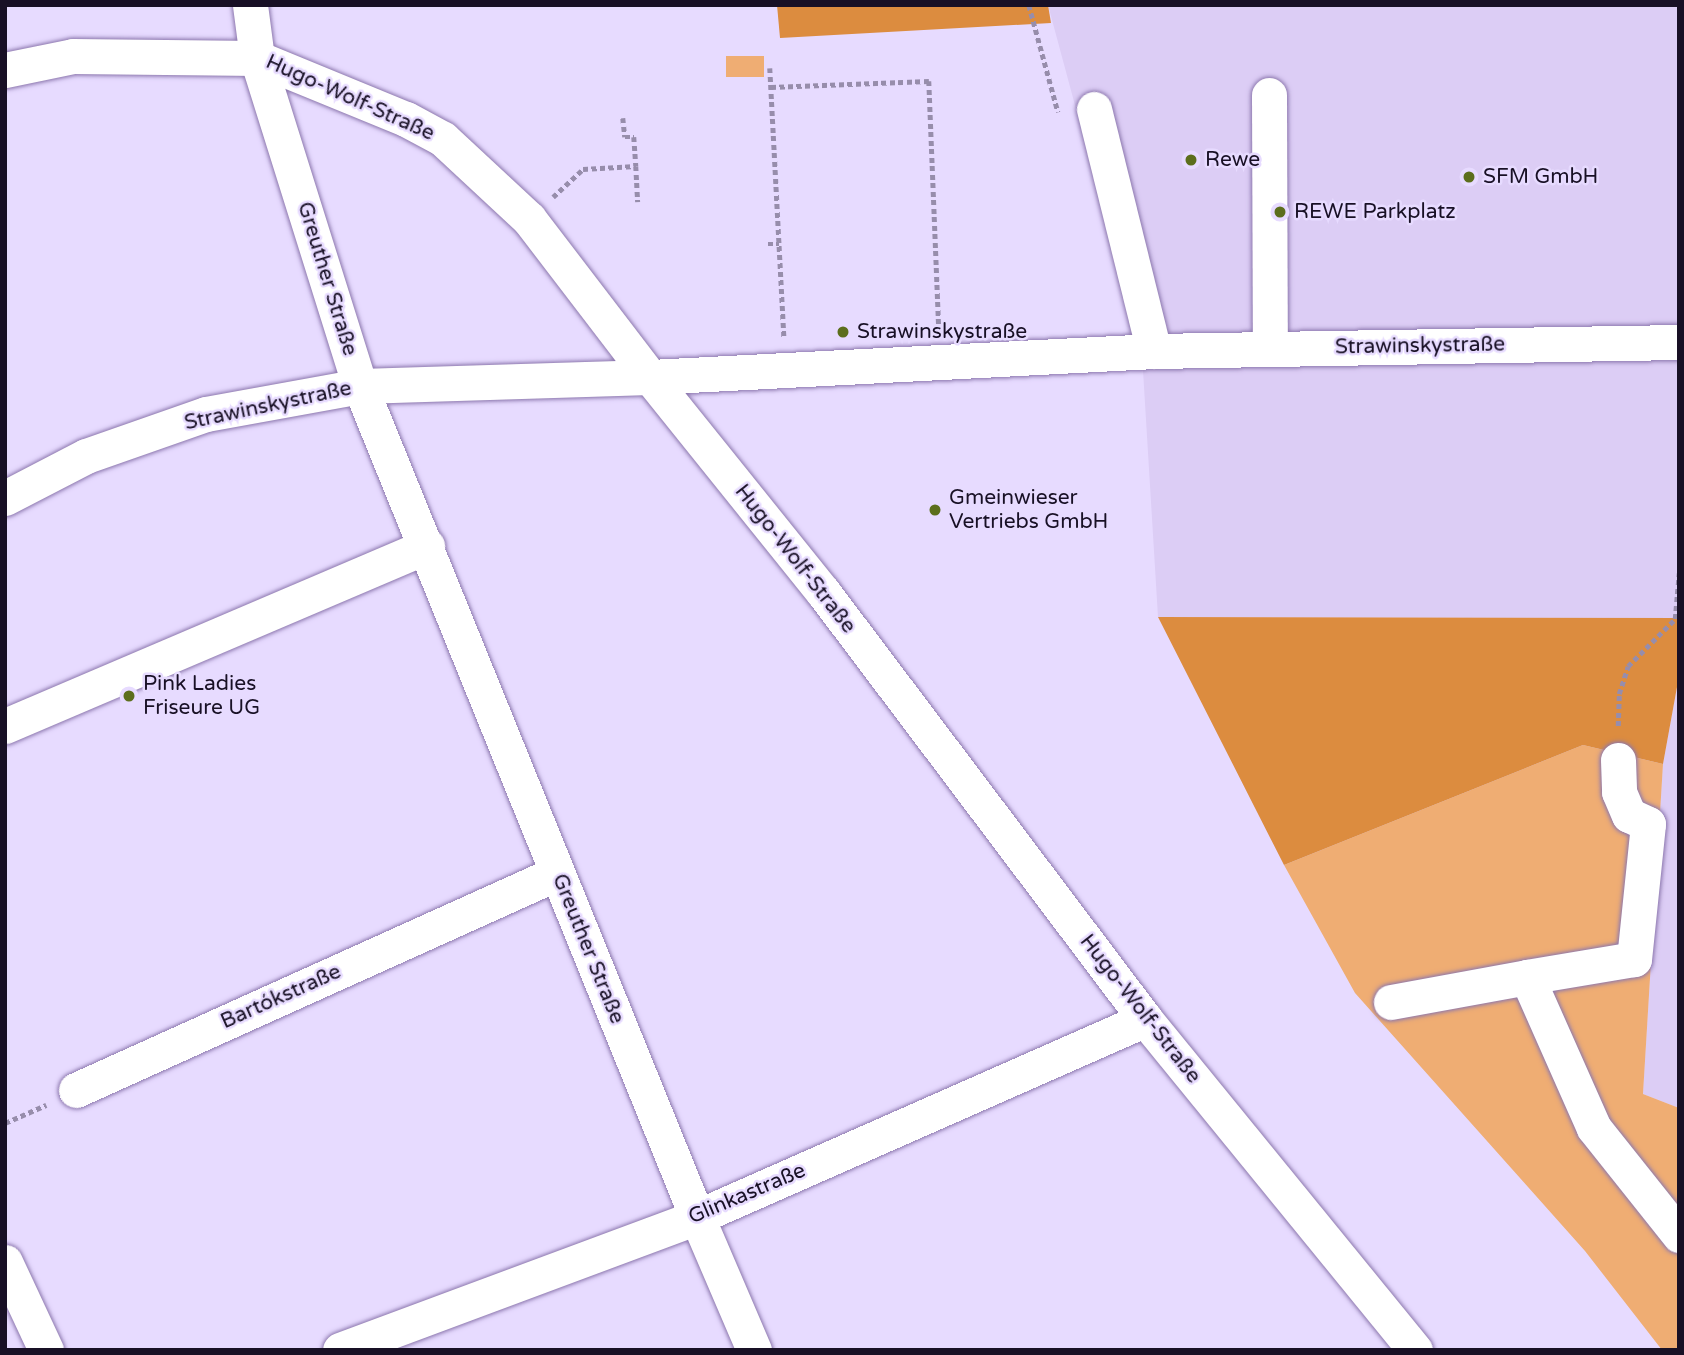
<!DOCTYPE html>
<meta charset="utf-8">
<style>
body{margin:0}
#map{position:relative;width:1684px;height:1355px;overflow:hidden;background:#e7dbff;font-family:"Varela Round",sans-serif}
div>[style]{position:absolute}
.built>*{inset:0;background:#dccdf5}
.green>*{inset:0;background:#efad73;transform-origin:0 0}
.forest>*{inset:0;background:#dc8c3f}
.path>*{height:4.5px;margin-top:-2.25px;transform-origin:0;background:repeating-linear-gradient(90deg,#978dab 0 5px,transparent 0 8.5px)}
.roads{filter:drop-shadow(0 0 2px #8c77ae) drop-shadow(0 0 2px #8c77ae)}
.minor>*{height:35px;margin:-17.5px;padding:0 17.5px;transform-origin:17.5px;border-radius:17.5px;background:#fff}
.dots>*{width:19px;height:19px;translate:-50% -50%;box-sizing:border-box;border:4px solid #e7dbff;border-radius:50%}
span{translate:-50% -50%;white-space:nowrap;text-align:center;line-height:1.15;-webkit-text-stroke:5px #e7dbff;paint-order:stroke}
.street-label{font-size:21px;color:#181025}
.poi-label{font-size:21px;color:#181025}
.left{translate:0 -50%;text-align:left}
.frame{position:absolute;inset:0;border:7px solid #181025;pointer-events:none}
</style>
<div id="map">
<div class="built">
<div style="clip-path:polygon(1048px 5px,1679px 5px,1679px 618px,1158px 617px,1142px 354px)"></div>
<div style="clip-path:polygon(1679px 676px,1679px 1108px,1643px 1094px,1663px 764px)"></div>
</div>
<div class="green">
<div style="left:764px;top:56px;width:21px;height:38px;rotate:90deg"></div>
<div style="clip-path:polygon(1583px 745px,1663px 764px,1643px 1094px,1679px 1108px,1679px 1350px,1662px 1350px,1585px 1251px,1355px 993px,1284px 865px)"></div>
</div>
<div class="forest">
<div style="clip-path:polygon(777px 5px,1048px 5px,1051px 23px,780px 38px)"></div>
<div style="clip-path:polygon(1158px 617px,1679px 618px,1679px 676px,1663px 764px,1583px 745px,1284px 865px)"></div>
</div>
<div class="path">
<div style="left:1029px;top:5px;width:111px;rotate:74.8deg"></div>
<div style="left:770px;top:68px;width:270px;rotate:87deg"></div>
<div style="left:771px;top:87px;width:158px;rotate:-2.2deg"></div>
<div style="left:929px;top:81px;width:249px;rotate:87.7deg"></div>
<div style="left:623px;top:118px;width:19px;rotate:84deg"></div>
<div style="left:625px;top:137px;width:9px"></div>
<div style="left:634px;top:137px;width:29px;rotate:86deg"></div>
<div style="left:553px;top:197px;width:41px;rotate:-43deg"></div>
<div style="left:583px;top:169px;width:53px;rotate:-3.2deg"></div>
<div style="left:636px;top:166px;width:36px;rotate:87deg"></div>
<div style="left:768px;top:244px;width:11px"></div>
<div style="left:1618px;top:726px;width:32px;rotate:-88deg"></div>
<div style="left:1619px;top:694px;width:29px;rotate:-72deg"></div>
<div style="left:1628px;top:666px;width:66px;rotate:-45deg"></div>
<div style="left:1675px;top:619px;width:46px;rotate:-85deg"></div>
<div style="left:5px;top:1123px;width:45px;rotate:-23.7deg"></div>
</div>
<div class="roads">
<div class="minor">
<div style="left:250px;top:5px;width:53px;rotate:82.5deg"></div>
<div style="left:257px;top:58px;width:344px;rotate:72.6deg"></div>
<div style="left:360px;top:386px;width:897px;rotate:67.93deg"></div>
<div style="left:697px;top:1217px;width:145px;rotate:66.8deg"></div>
<div style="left:5px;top:70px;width:69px;rotate:-11.6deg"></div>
<div style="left:73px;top:56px;width:184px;rotate:0.6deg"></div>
<div style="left:257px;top:58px;width:161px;rotate:22.3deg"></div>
<div style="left:406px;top:119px;width:42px;rotate:28.4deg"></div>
<div style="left:443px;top:139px;width:117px;rotate:42.9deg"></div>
<div style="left:529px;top:219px;width:199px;rotate:52.6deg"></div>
<div style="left:650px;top:377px;width:276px;rotate:51.2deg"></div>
<div style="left:823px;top:592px;width:535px;rotate:52.98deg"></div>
<div style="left:1145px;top:1019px;width:427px;rotate:50.8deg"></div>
<div style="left:1269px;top:95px;width:254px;rotate:89.8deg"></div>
<div style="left:1094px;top:109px;width:249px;rotate:76.1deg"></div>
<div style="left:5px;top:498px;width:91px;rotate:-27.4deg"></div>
<div style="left:86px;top:456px;width:127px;rotate:-19.3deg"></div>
<div style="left:206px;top:414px;width:157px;rotate:-10.3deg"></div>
<div style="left:360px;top:386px;width:290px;rotate:-1.8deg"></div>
<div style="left:650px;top:377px;width:505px;rotate:-2.95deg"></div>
<div style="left:1154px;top:351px;width:525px;rotate:-0.98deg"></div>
<div style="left:5px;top:726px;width:459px;rotate:-23.1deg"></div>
<div style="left:1618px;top:760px;width:32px;rotate:88deg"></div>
<div style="left:1619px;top:792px;width:25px;rotate:67deg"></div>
<div style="left:1629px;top:815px;width:21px;rotate:25deg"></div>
<div style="left:1648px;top:824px;width:136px;rotate:95.9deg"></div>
<div style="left:1634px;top:959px;width:109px;rotate:170.5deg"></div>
<div style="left:1527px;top:977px;width:165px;rotate:66.1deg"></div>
<div style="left:1594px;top:1128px;width:137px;rotate:51.5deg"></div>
<div style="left:1391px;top:1002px;width:138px;rotate:-10.4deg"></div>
<div style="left:76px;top:1090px;width:528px;rotate:-24.28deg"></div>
<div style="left:5px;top:1262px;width:97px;rotate:65deg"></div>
<div style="left:340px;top:1350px;width:381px;rotate:-20.4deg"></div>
<div style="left:697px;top:1217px;width:490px;rotate:-23.8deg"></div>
</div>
</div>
<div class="dots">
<div style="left:1191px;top:160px;background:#5c6e1c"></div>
<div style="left:1469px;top:177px;background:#5c6e1c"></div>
<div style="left:1280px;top:212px;background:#5c6e1c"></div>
<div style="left:843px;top:332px;background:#5c6e1c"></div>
<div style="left:935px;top:510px;background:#5c6e1c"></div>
<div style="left:129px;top:696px;background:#5c6e1c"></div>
</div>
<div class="street-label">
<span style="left:350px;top:98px;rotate:24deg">Hugo-Wolf-Straße</span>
<span style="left:327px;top:279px;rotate:73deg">Greuther Straße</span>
<span style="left:1420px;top:346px;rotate:-1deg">Strawinskystraße</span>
<span style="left:268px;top:406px;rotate:-12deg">Strawinskystraße</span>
<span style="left:795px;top:559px;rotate:52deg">Hugo-Wolf-Straße</span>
<span style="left:588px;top:949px;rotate:68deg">Greuther Straße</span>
<span style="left:281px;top:997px;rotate:-24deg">Bartókstraße</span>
<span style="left:1140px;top:1009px;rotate:52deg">Hugo-Wolf-Straße</span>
<span style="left:747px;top:1194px;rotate:-23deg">Glinkastraße</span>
</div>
<div class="poi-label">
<span class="left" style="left:1205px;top:160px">Rewe</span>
<span class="left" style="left:1483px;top:177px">SFM GmbH</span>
<span class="left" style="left:1294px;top:212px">REWE Parkplatz</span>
<span class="left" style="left:857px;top:332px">Strawinskystraße</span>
<span class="left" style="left:949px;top:510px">Gmeinwieser<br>Vertriebs GmbH</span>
<span class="left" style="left:143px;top:696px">Pink Ladies<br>Friseure UG</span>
</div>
<div class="frame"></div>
</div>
